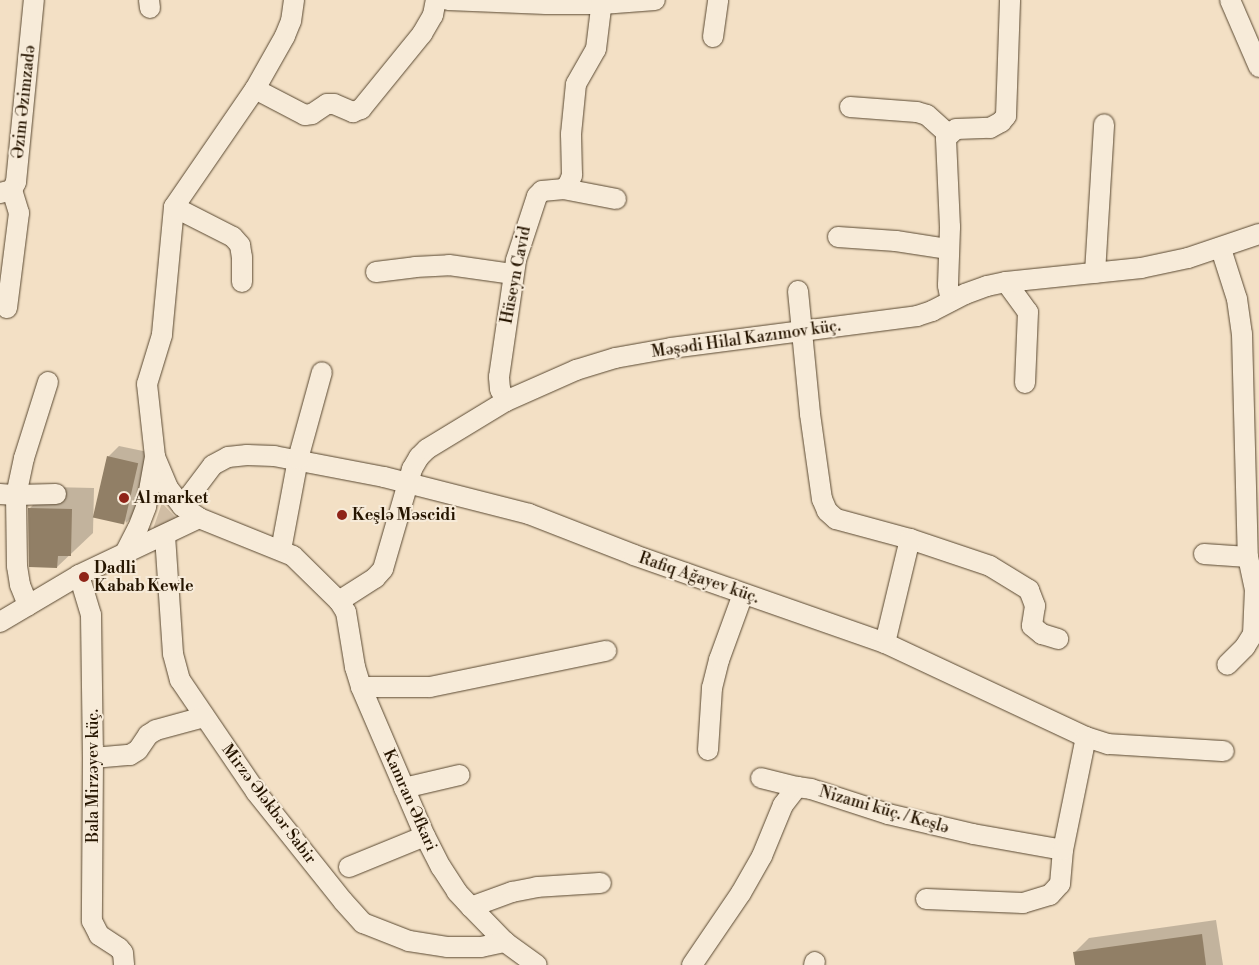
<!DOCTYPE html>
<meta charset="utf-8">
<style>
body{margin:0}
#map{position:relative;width:1259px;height:965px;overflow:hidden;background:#f3e0c5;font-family:"Libre Bodoni",serif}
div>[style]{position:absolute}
.green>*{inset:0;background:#d0bda4}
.shadow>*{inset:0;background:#0003}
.building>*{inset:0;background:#917f66;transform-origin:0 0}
.roads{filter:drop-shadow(0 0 1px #594831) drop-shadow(0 0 1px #594831)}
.minor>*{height:20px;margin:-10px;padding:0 10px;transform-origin:10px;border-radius:10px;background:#f7ebd9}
.dots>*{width:14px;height:14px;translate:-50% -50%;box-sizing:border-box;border:2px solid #f7ebd9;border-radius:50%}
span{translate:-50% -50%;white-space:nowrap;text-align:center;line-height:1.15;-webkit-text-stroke:4px #f7ebd9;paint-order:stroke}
.street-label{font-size:16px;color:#261500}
.poi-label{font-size:16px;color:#261500;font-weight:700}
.left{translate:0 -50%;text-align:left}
</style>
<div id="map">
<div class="green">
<div style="clip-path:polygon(162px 503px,177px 519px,153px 529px)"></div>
</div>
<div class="shadow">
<div style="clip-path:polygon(119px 446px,148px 452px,137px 512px,126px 523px,108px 457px)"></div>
<div style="clip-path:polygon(51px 487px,94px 488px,93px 533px,57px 567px,29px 509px)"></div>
<div style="clip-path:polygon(1216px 920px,1223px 965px,1076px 965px,1074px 953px,1089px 938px)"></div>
</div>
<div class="building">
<div style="left:107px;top:456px;width:32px;height:63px;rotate:13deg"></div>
<div style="clip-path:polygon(28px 508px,72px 509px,71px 556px,58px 556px,57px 568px,29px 567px)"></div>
<div style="clip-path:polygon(1202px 934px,1206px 965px,1075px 965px,1073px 952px)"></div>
</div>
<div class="roads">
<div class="minor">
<div style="left:149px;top:0;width:8px;rotate:83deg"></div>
<div style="left:294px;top:0;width:21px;rotate:98deg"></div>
<div style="left:291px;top:21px;width:16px;rotate:112deg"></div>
<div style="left:285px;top:36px;width:61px;rotate:119.5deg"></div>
<div style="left:255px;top:89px;width:143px;rotate:124.5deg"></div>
<div style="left:174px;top:207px;width:129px;rotate:95.4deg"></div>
<div style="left:162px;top:335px;width:51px;rotate:107deg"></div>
<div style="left:147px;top:384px;width:73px;rotate:83.7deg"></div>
<div style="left:155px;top:457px;width:34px;rotate:67deg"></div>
<div style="left:168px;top:488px;width:23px;rotate:52deg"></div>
<div style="left:182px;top:506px;width:21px;rotate:35deg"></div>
<div style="left:199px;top:518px;width:101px;rotate:22deg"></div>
<div style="left:293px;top:556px;width:64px;rotate:44.4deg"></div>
<div style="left:339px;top:601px;width:13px;rotate:58deg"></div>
<div style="left:346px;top:612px;width:56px;rotate:80.7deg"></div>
<div style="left:355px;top:667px;width:21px;rotate:73deg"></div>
<div style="left:361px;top:687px;width:162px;rotate:66.8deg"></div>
<div style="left:425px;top:836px;width:35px;rotate:63deg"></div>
<div style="left:441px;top:867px;width:30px;rotate:57deg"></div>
<div style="left:457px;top:892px;width:21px;rotate:47deg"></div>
<div style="left:471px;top:907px;width:49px;rotate:45.8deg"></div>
<div style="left:505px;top:942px;width:39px;rotate:36deg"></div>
<div style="left:448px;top:0;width:98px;rotate:2.3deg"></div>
<div style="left:546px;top:4px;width:56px"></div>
<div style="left:602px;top:4px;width:53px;rotate:-4.3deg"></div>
<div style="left:1230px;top:0;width:73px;rotate:66.6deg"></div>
<div style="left:713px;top:37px;width:37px;rotate:-82deg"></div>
<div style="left:255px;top:89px;width:56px;rotate:27.5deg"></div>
<div style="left:305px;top:115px;width:7px;rotate:-8deg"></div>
<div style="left:312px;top:114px;width:18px;rotate:-34deg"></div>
<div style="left:327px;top:104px;width:7px"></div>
<div style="left:334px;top:104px;width:21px;rotate:23deg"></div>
<div style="left:353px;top:112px;width:9px;rotate:-21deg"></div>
<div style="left:361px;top:109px;width:97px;rotate:-50.9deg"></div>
<div style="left:422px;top:34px;width:22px;rotate:-60deg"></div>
<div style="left:433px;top:15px;width:15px;rotate:-79deg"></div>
<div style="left:850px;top:107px;width:67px;rotate:4.3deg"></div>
<div style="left:917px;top:112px;width:10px;rotate:17deg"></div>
<div style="left:927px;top:115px;width:28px;rotate:42deg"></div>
<div style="left:564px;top:189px;width:53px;rotate:10.9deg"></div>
<div style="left:0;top:193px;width:12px;rotate:-14deg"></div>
<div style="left:12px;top:190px;width:9px;rotate:-63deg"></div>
<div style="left:16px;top:182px;width:183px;rotate:-84.4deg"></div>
<div style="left:174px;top:207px;width:66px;rotate:27deg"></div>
<div style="left:233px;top:237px;width:11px;rotate:49deg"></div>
<div style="left:240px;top:245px;width:12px;rotate:81deg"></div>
<div style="left:242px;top:257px;width:25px;rotate:90deg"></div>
<div style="left:838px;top:237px;width:58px;rotate:3.9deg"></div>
<div style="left:896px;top:241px;width:53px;rotate:8.7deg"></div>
<div style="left:1221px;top:249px;width:52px;rotate:72.3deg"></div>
<div style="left:1237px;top:299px;width:35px;rotate:82deg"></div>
<div style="left:1242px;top:334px;width:223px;rotate:88.5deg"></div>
<div style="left:1248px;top:557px;width:33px;rotate:78deg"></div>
<div style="left:1255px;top:589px;width:45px;rotate:92.5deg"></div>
<div style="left:1253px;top:634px;width:15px;rotate:122deg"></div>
<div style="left:1245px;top:647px;width:25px;rotate:135deg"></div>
<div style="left:376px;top:272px;width:39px;rotate:-7deg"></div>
<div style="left:415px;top:267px;width:34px;rotate:-3deg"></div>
<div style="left:449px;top:265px;width:65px;rotate:8deg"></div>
<div style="left:1095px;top:273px;width:149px;rotate:-86.5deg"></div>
<div style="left:1006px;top:282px;width:37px;rotate:54deg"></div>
<div style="left:1028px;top:312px;width:71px;rotate:92.4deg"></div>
<div style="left:798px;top:291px;width:124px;rotate:84.4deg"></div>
<div style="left:810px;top:414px;width:86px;rotate:82deg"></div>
<div style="left:822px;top:499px;width:13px;rotate:67deg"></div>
<div style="left:827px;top:511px;width:12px;rotate:42deg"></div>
<div style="left:836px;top:519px;width:77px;rotate:15.1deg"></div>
<div style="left:910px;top:539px;width:84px;rotate:18.6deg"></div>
<div style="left:990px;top:566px;width:46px;rotate:31.6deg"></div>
<div style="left:1029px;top:590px;width:17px;rotate:69deg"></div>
<div style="left:1035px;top:606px;width:20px;rotate:99deg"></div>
<div style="left:1032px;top:626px;width:13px;rotate:39deg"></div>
<div style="left:1042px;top:634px;width:17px;rotate:17deg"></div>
<div style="left:951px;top:301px;width:16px;rotate:-101deg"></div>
<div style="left:948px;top:285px;width:58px;rotate:-88deg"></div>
<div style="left:950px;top:227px;width:89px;rotate:-92.6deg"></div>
<div style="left:946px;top:138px;width:13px;rotate:-42deg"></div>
<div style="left:956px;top:129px;width:34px;rotate:-2deg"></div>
<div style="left:990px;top:128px;width:13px;rotate:-29deg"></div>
<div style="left:1001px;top:122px;width:8px;rotate:-50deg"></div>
<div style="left:1006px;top:116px;width:116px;rotate:-88deg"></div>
<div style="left:7px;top:308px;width:96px;rotate:-82.8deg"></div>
<div style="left:19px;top:213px;width:24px;rotate:-107deg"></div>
<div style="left:48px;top:382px;width:80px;rotate:107.5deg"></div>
<div style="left:24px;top:458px;width:38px;rotate:102deg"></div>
<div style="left:16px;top:495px;width:40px;rotate:-1.4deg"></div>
<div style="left:506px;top:401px;width:13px;rotate:-117deg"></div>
<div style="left:500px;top:389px;width:12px;rotate:-95deg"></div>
<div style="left:499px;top:377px;width:118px;rotate:-81.7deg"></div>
<div style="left:516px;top:260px;width:67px;rotate:-71.8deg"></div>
<div style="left:537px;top:196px;width:7px;rotate:-45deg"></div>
<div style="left:542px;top:191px;width:22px;rotate:-5deg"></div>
<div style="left:564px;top:189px;width:8px;rotate:-50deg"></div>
<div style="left:569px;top:183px;width:9px;rotate:-69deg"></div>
<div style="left:572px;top:175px;width:41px;rotate:-91.4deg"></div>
<div style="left:571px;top:134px;width:50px;rotate:-84.3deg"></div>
<div style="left:576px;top:84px;width:40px;rotate:-60.3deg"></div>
<div style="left:596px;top:49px;width:49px;rotate:-83deg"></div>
<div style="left:0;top:494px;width:16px;rotate:4deg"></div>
<div style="left:16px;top:495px;width:71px;rotate:89.2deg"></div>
<div style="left:17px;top:566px;width:19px;rotate:81deg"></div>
<div style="left:20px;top:585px;width:22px;rotate:68deg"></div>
<div style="left:182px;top:506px;width:51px;rotate:-52.9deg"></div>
<div style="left:213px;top:465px;width:17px;rotate:-28deg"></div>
<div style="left:228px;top:457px;width:19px;rotate:-6deg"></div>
<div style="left:247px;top:455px;width:27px;rotate:2deg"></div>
<div style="left:274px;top:456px;width:112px;rotate:10.8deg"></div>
<div style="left:384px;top:477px;width:150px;rotate:14.3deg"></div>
<div style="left:529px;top:514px;width:113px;rotate:21.3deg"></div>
<div style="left:634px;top:555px;width:266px;rotate:19.3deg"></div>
<div style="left:885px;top:643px;width:222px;rotate:25.1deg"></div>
<div style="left:1086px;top:737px;width:23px;rotate:18deg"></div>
<div style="left:1108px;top:744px;width:116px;rotate:3.5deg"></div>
<div style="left:165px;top:536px;width:118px;rotate:86.1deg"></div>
<div style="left:173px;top:654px;width:27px;rotate:75deg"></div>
<div style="left:180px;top:680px;width:135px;rotate:55.8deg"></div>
<div style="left:256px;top:792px;width:139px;rotate:51.4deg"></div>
<div style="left:343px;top:901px;width:30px;rotate:48deg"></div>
<div style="left:363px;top:923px;width:49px;rotate:21.4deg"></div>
<div style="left:409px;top:941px;width:38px;rotate:9deg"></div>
<div style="left:447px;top:947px;width:34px"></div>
<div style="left:481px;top:947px;width:25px;rotate:-12deg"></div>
<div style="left:281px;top:550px;width:93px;rotate:-79.4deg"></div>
<div style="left:298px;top:459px;width:90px;rotate:-74.6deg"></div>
<div style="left:1204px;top:554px;width:44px;rotate:3.9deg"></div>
<div style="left:124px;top:555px;width:30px;rotate:-63deg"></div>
<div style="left:138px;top:528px;width:22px;rotate:-69deg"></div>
<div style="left:146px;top:507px;width:51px;rotate:-79.8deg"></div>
<div style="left:79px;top:575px;width:42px;rotate:73.3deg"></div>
<div style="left:91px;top:615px;width:143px;rotate:89.2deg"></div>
<div style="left:93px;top:758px;width:163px;rotate:90.4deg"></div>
<div style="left:92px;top:921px;width:16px;rotate:63deg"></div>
<div style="left:99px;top:935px;width:24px;rotate:33deg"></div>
<div style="left:119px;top:948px;width:6px;rotate:51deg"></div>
<div style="left:123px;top:953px;width:12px;rotate:85deg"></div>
<div style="left:339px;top:601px;width:43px;rotate:-32.6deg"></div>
<div style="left:375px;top:578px;width:12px;rotate:-48deg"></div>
<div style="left:383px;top:569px;width:104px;rotate:-73.8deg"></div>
<div style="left:412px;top:469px;width:14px;rotate:-60deg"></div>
<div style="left:419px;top:457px;width:11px;rotate:-45deg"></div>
<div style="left:427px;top:449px;width:92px;rotate:-31.3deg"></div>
<div style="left:506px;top:401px;width:77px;rotate:-23.9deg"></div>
<div style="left:576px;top:370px;width:41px;rotate:-17.1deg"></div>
<div style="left:615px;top:358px;width:57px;rotate:-10.1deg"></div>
<div style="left:671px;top:348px;width:248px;rotate:-7.4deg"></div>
<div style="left:917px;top:316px;width:16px;rotate:-18deg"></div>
<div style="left:932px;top:311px;width:37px;rotate:-27deg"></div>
<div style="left:965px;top:294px;width:23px;rotate:-20deg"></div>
<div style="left:987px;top:286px;width:19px;rotate:-12deg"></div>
<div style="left:1006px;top:282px;width:136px;rotate:-5.9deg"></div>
<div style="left:1141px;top:268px;width:48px;rotate:-12deg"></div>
<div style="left:1188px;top:258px;width:75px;rotate:-18.7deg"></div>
<div style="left:0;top:622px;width:92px;rotate:-30.7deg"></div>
<div style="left:79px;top:575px;width:133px;rotate:-25.4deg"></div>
<div style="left:885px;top:643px;width:107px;rotate:-76.5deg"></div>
<div style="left:361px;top:687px;width:69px"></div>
<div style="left:430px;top:687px;width:180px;rotate:-11.6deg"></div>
<div style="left:708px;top:750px;width:62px;rotate:-86.3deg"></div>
<div style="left:712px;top:688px;width:29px;rotate:-76deg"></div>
<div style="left:719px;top:660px;width:70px;rotate:-70deg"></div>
<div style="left:93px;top:758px;width:37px;rotate:-5deg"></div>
<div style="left:130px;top:755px;width:9px;rotate:-32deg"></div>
<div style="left:138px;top:750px;width:18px;rotate:-56deg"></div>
<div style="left:148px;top:735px;width:9px;rotate:-32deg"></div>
<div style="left:156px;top:730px;width:50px;rotate:-15.2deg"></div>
<div style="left:761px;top:778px;width:37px;rotate:14deg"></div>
<div style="left:404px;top:788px;width:57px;rotate:-13.1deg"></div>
<div style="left:349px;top:867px;width:82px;rotate:-22.2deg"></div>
<div style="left:926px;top:899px;width:97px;rotate:2.4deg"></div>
<div style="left:1023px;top:903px;width:28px;rotate:-17deg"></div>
<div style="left:1050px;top:895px;width:15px;rotate:-48deg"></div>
<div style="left:1060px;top:884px;width:34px;rotate:-85deg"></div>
<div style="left:471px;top:907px;width:44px;rotate:-20.1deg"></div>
<div style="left:512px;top:892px;width:25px;rotate:-11deg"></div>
<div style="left:537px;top:887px;width:64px;rotate:-3.6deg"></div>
<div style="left:692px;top:965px;width:87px;rotate:-55.8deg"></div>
<div style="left:741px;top:893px;width:43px;rotate:-60.4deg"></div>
<div style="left:762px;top:856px;width:55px;rotate:-67.6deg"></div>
<div style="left:783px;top:805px;width:23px;rotate:-52deg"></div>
<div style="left:797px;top:787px;width:14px;rotate:8deg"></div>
<div style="left:811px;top:789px;width:81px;rotate:18deg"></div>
<div style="left:888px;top:814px;width:87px;rotate:13.2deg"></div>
<div style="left:973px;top:834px;width:91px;rotate:10.1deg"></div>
<div style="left:1063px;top:850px;width:115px;rotate:-78.5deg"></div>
<div style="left:814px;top:965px;width:3px;rotate:-72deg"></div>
</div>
</div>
<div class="dots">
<div style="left:124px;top:498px;background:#8f2418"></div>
<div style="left:342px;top:515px;background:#8f2418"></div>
<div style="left:84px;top:577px;background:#8f2418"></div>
</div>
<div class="street-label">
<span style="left:24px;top:102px;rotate:-84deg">Əzim Əzimzadə</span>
<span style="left:516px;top:275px;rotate:-79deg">Hüseyn Cavid</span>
<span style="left:746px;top:339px;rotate:-8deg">Məşədi Hilal Kazımov küç.</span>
<span style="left:699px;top:578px;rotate:19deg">Rafiq Ağayev küç.</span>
<span style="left:93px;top:776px;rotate:-90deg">Bala Mirzəyev küç.</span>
<span style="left:410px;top:800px;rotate:66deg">Kamran Əfkari</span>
<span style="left:269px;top:804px;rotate:53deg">Mirzə Ələkbər Sabir</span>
<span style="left:884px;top:810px;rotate:16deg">Nizami küç. / Keşlə</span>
</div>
<div class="poi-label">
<span class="left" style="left:134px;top:498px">Al market</span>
<span class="left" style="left:352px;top:515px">Keşlə Məscidi</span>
<span class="left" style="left:94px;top:577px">Dadli<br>Kabab Kewle</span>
</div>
</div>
